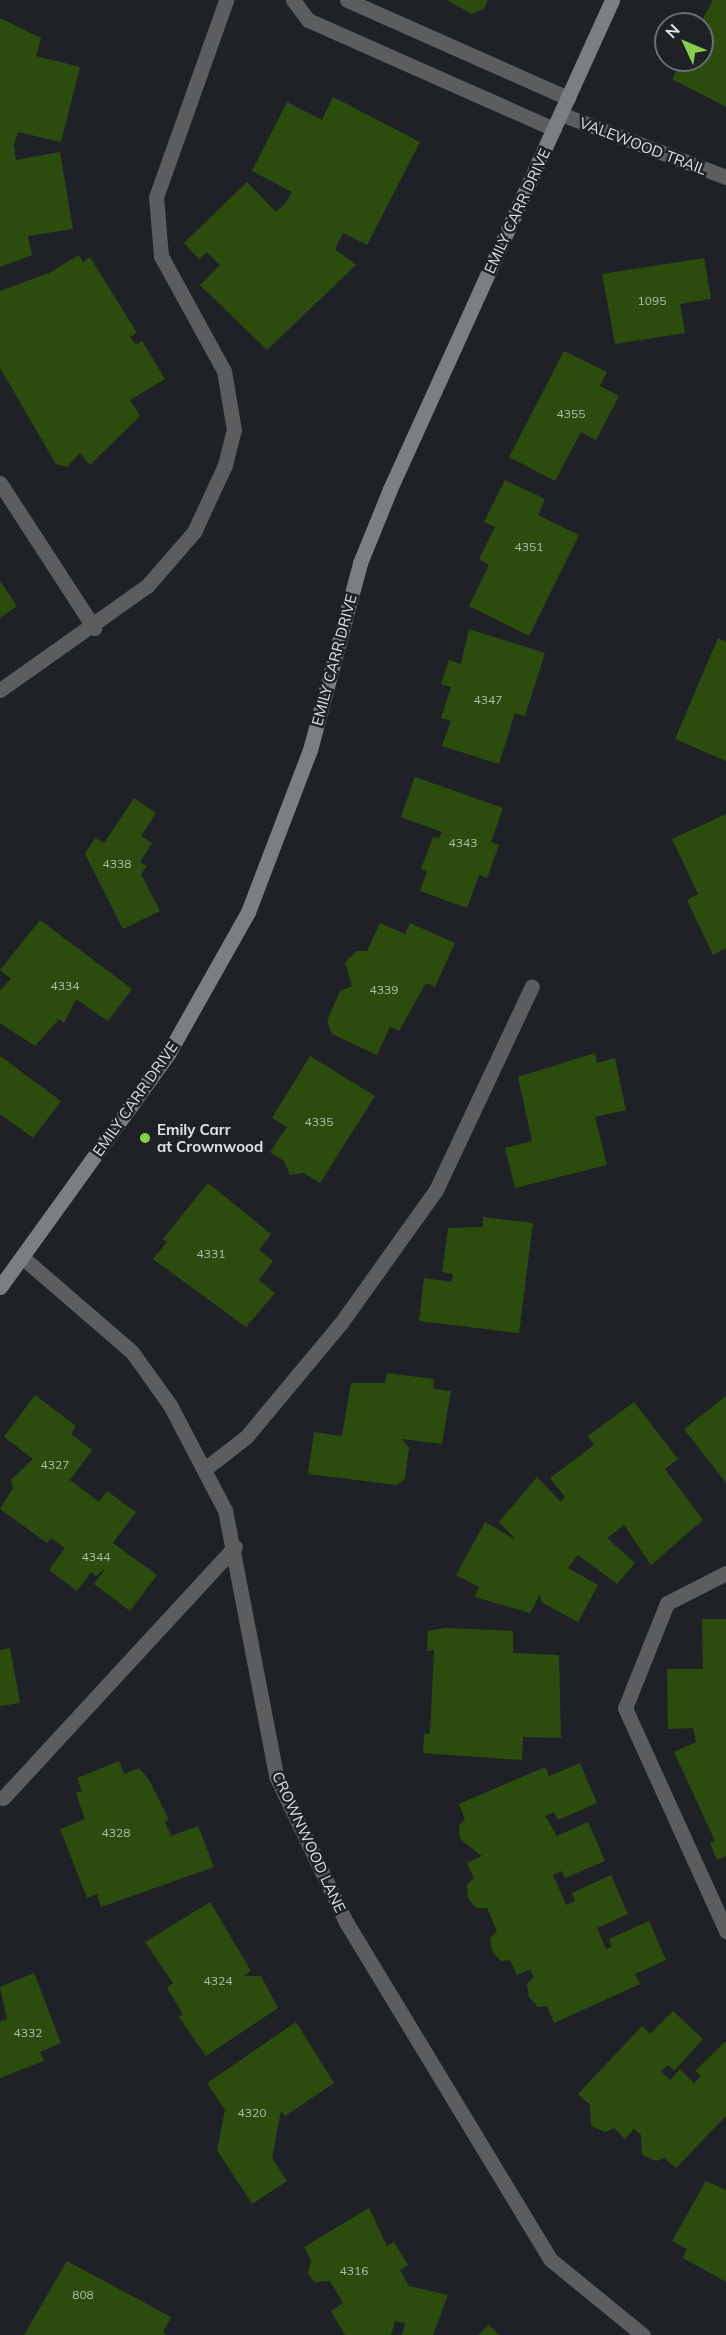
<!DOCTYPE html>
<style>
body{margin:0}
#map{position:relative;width:726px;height:2335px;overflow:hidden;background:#1e2226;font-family:Mulish,sans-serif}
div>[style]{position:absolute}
.building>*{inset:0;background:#2c4c0e}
.lane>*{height:15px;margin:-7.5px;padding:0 7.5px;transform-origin:7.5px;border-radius:7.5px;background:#5b5d5f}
.street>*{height:15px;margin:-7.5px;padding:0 7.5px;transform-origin:7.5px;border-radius:7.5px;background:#5b5d5f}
.secondary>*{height:15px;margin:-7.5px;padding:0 7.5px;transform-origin:7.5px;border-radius:7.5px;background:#7b7e82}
.dots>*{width:16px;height:16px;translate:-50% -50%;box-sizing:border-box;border:3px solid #1e2226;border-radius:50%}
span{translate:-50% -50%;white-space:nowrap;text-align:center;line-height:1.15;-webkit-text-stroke:5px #1e2226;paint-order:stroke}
.number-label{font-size:12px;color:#b2bcaf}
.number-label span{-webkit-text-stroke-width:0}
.street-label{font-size:15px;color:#dfe1e5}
.poi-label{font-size:15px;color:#dfe1e5;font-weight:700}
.left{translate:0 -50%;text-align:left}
.north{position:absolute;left:654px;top:12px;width:60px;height:60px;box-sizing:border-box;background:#1e2226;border:2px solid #6b6e72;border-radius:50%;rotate:314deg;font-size:16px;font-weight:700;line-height:24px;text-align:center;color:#dfe1e5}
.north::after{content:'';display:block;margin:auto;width:21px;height:27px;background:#87cf4a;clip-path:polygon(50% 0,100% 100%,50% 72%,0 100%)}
</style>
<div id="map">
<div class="building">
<div style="clip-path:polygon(447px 0,488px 0,484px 9px,472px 14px)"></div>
<div style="clip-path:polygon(713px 0,726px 0,726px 107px,672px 79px,682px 60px,702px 60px,700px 24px)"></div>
<div style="clip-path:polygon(0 18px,41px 38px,36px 56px,80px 67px,61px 142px,18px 132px,14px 145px,16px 160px,60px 152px,73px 229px,28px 236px,32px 255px,0 267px)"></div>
<div style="clip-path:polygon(333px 97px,420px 142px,367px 245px,343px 233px,335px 249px,356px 265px,267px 350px,200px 285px,220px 265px,207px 252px,199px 259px,184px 243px,247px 182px,276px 212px,285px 204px,292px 192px,252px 171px,287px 102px,322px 120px)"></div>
<div style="clip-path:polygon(79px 255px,83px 262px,90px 257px,137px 333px,130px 337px,136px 345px,142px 341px,165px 379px,130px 400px,140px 416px,90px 465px,80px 453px,67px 467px,56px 464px,0 368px,0 291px,49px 273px)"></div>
<div style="clip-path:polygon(704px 258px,711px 299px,680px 304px,685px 333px,615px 344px,602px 274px)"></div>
<div style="clip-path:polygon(564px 351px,607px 372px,600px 386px,619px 396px,596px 440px,581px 432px,555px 481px,509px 457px)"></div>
<div style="clip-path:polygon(505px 480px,545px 499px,538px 515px,579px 535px,529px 636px,469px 606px,489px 565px,479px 559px,495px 527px,484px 522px)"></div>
<div style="clip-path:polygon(0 581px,17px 606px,0 618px)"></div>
<div style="clip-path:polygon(469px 629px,545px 653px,525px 716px,515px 713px,499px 764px,442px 746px,451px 721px,441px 718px,451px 687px,441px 684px,449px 660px,461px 664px)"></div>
<div style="clip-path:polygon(718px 638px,726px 642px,726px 761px,675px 739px)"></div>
<div style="clip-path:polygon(415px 777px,503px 808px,491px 842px,499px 845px,487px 878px,479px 875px,467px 908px,420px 891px,427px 872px,421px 869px,433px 837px,439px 838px,442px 832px,401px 817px)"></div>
<div style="clip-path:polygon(134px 798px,156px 813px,141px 836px,152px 843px,140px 862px,147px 866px,141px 874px,160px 911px,123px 929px,85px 854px,95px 838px,104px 843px)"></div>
<div style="clip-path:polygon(726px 814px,726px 948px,713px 955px,687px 900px,698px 894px,672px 839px)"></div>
<div style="clip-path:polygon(40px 920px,132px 989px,108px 1021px,76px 999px,64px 1023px,59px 1019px,35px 1046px,0 1023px,0 990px,11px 979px,0 970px)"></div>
<div style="clip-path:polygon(380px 923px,405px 934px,410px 923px,455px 943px,435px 987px,426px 983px,399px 1031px,390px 1027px,377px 1055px,332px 1034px,327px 1021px,340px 991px,352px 986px,345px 962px,357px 951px,367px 951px)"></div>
<div style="clip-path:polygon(595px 1053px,597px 1063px,615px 1058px,626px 1110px,595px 1117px,607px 1165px,515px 1188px,505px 1148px,532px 1141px,518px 1077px)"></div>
<div style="clip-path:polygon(0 1056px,61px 1101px,33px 1138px,0 1114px)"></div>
<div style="clip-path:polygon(310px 1056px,375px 1096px,320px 1183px,304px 1173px,290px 1175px,284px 1161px,270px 1152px,287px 1127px,272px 1118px)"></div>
<div style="clip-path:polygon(208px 1183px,271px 1234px,259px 1250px,273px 1261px,259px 1280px,275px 1293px,246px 1327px,153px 1259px,167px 1242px,163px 1239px)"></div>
<div style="clip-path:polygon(483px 1217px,533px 1223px,519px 1333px,419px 1321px,424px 1278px,452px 1282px,453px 1274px,442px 1272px,448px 1228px,483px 1227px)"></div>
<div style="clip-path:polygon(387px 1373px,434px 1379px,433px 1389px,451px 1391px,442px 1444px,402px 1439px,409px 1448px,405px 1479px,397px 1485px,308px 1474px,314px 1432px,342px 1436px,351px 1383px,385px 1383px)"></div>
<div style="clip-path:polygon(35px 1395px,76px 1426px,71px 1434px,92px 1450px,70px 1480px,99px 1502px,107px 1491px,136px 1512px,113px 1543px,157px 1575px,130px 1611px,94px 1584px,106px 1568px,96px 1576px,91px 1572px,77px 1591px,49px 1570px,65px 1548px,51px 1538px,47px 1543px,0 1509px,13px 1488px,11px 1480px,33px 1459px,4px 1437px)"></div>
<div style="clip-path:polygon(726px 1396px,726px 1483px,684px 1429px)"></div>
<div style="clip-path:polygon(634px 1402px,678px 1459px,665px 1469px,703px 1520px,651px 1565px,624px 1525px,607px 1538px,635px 1563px,617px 1584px,578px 1555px,568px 1568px,598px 1585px,578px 1622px,541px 1602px,540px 1594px,530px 1613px,475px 1597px,479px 1587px,456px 1575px,485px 1522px,516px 1540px,499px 1522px,537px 1477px,561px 1502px,565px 1497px,550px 1478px,594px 1445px,588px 1436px)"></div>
<div style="clip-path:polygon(702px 1619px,726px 1619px,726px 1856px,717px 1860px,710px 1843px,715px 1841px,674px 1752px,696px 1742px,693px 1728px,668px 1729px,667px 1669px,703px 1669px)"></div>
<div style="clip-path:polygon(445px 1628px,513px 1631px,513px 1653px,559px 1655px,561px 1738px,523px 1737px,522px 1760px,423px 1753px,424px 1734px,430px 1734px,434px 1650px,427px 1651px,428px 1631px)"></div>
<div style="clip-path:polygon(10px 1648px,20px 1703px,0 1706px,0 1650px)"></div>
<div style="clip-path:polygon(119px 1761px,124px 1774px,139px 1768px,149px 1780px,169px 1820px,165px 1822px,171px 1836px,198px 1826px,214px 1867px,101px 1907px,97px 1894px,87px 1898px,60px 1829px,85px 1819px,76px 1793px,82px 1791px,77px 1778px)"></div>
<div style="clip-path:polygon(580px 1763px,597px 1803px,558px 1820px,554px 1812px,545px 1816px,557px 1836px,588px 1822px,605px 1861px,565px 1878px,562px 1871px,553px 1875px,566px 1905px,575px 1901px,572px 1893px,611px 1875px,628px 1914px,597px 1928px,606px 1949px,612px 1947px,609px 1939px,649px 1921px,666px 1960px,635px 1974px,640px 1984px,554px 2023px,547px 2006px,538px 2007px,529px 1997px,527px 1984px,534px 1977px,530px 1969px,517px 1975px,510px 1960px,501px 1961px,492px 1951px,490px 1938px,497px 1931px,487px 1908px,476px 1908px,468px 1898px,467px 1885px,474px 1878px,467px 1863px,482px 1856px,460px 1839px,459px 1826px,465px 1819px,459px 1804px,545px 1767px,549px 1776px)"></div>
<div style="clip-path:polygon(210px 1902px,251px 1971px,243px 1976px,261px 1976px,278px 2008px,206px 2056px,179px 2017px,183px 2014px,167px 1988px,173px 1983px,145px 1942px)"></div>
<div style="clip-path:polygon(34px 1973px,61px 2043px,40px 2052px,44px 2061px,0 2078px,0 2022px,7px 2019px,0 1987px)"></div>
<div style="clip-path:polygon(673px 2011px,703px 2039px,674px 2071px,668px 2065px,661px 2071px,670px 2080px,680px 2069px,694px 2083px,701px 2076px,695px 2071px,726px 2041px,726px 2116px,676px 2168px,664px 2158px,656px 2161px,642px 2155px,641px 2135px,634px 2129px,625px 2139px,614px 2128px,605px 2132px,591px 2126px,590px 2105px,578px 2094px,642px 2026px,650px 2034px)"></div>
<div style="clip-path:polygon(296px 2022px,334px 2083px,285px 2116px,281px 2111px,272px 2158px,287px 2181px,252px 2204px,217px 2150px,225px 2110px,207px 2083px)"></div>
<div style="clip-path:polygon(706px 2181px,726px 2190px,726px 2282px,683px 2258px,687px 2249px,672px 2241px)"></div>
<div style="clip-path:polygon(369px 2208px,387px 2246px,394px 2242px,408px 2265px,400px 2270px,409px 2286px,448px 2295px,433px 2335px,402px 2335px,405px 2323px,395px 2321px,391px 2335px,345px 2335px,331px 2311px,343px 2303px,330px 2281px,314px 2282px,308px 2273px,311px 2260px,304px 2247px)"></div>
<div style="clip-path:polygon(67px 2261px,171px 2317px,163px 2332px,167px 2335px,24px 2335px)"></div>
<div style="clip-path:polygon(489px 2325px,499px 2335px,478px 2335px)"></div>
</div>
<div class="lane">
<div style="left:293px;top:0;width:25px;rotate:53deg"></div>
<div style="left:308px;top:20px;width:269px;rotate:23.9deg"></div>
<div style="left:347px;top:0;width:242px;rotate:23.9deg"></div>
<div style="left:0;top:483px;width:173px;rotate:57deg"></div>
<div style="left:0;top:690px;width:180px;rotate:-35.3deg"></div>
<div style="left:147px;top:586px;width:72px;rotate:-49deg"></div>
<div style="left:194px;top:532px;width:74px;rotate:-65.2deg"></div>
<div style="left:225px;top:465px;width:36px;rotate:-76deg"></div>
<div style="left:234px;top:430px;width:60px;rotate:-99.6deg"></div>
<div style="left:224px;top:371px;width:131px;rotate:-118.7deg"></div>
<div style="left:161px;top:256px;width:59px;rotate:-94.8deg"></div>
<div style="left:156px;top:197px;width:209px;rotate:-70.4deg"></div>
<div style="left:206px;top:1468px;width:51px;rotate:-37.8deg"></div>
<div style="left:246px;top:1437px;width:148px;rotate:-50.2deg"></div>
<div style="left:341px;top:1323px;width:163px;rotate:-54.5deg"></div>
<div style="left:436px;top:1190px;width:225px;rotate:-64.8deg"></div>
<div style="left:726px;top:1573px;width:66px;rotate:153deg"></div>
<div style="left:667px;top:1603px;width:113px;rotate:111.8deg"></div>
<div style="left:625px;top:1708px;width:245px;rotate:65.6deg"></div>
<div style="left:3px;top:1798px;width:342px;rotate:-47.3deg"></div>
</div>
<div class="street">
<div style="left:561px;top:114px;width:177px;rotate:20.9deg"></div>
<div style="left:22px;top:1257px;width:145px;rotate:40.8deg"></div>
<div style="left:132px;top:1352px;width:65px;rotate:54.4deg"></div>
<div style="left:170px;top:1405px;width:119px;rotate:62.4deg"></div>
<div style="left:225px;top:1510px;width:271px;rotate:79.1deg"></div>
<div style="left:276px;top:1776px;width:162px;rotate:64.4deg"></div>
<div style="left:346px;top:1922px;width:395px;rotate:58.8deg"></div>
<div style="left:551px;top:2260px;width:119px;rotate:39.2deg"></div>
</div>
<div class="secondary">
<div style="left:0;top:1287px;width:287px;rotate:-54.2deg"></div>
<div style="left:168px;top:1054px;width:163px;rotate:-60.6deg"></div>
<div style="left:248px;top:912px;width:173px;rotate:-69.1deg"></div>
<div style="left:310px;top:750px;width:194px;rotate:-75deg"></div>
<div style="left:360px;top:563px;width:80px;rotate:-67.9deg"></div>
<div style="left:390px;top:489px;width:537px;rotate:-65.58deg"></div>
</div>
<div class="dots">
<div style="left:145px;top:1138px;background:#87cf4a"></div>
</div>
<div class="number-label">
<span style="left:652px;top:301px">1095</span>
<span style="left:571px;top:414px">4355</span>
<span style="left:529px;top:547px">4351</span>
<span style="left:488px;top:700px">4347</span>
<span style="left:463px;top:843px">4343</span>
<span style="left:117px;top:864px">4338</span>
<span style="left:65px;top:986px">4334</span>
<span style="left:384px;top:990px">4339</span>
<span style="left:319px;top:1122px">4335</span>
<span style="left:211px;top:1254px">4331</span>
<span style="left:55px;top:1465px">4327</span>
<span style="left:96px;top:1557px">4344</span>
<span style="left:116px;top:1833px">4328</span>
<span style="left:218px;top:1981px">4324</span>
<span style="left:28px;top:2033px">4332</span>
<span style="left:252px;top:2113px">4320</span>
<span style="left:354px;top:2271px">4316</span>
<span style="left:83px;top:2295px">808</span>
</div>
<div class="street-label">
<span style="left:643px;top:146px;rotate:21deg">VALEWOOD TRAIL</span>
<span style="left:517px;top:211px;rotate:-65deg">EMILY CARR DRIVE</span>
<span style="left:334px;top:660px;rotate:-75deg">EMILY CARR DRIVE</span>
<span style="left:135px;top:1099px;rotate:-55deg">EMILY CARR DRIVE</span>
<span style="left:309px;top:1842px;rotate:65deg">CROWNWOOD LANE</span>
</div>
<div class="poi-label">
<span class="left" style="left:157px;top:1138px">Emily Carr<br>at Crownwood</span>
</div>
<div class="north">N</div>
</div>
